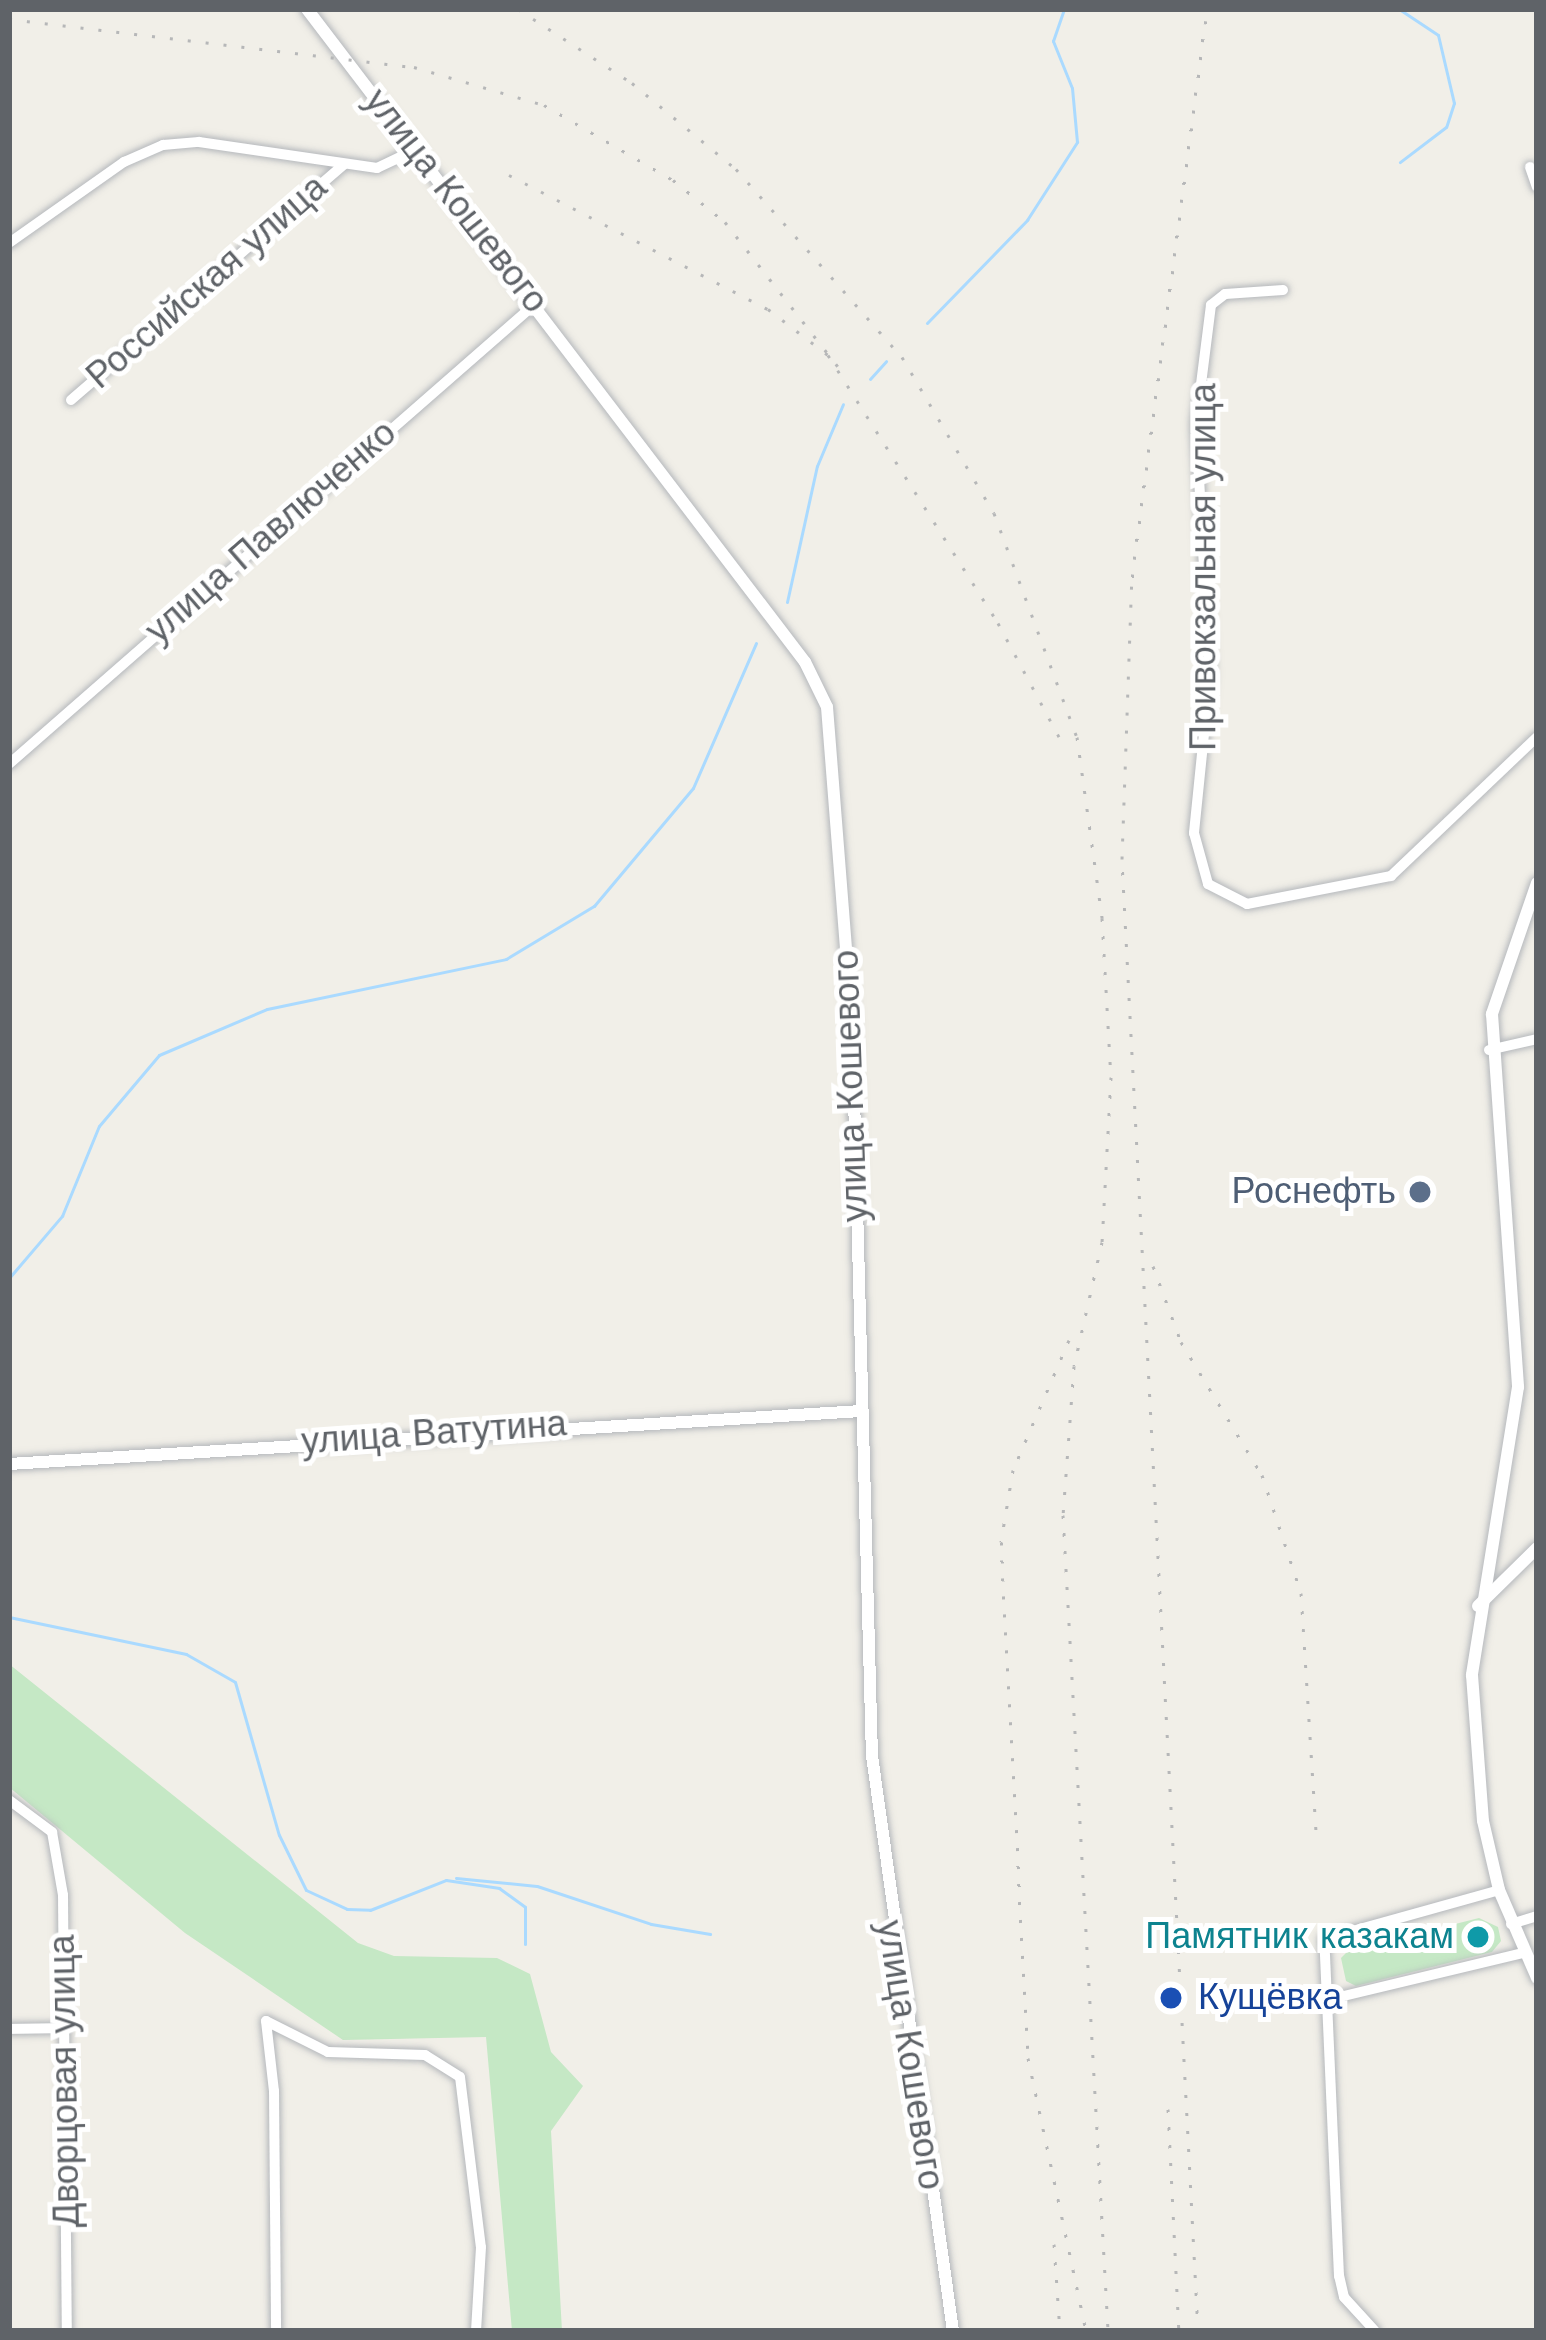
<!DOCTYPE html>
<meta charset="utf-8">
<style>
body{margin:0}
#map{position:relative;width:1546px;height:2340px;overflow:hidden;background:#f1efe8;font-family:"Work Sans",sans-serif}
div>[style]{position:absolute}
.green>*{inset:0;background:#c5e8c5}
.stream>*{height:3px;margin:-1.5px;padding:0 1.5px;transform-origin:1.5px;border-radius:1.5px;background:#aadaff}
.roads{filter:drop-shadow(0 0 3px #b5b8bc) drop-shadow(0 0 3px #b5b8bc)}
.minor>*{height:10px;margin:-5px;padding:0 5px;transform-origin:5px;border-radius:5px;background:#fff}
.tertiary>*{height:12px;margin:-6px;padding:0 6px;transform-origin:6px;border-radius:6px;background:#fff}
.rail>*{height:3px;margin-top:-1.5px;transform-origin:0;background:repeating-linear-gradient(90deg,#b6b7b8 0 3px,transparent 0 18px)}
.dots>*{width:33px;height:33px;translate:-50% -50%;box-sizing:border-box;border:6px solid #fff;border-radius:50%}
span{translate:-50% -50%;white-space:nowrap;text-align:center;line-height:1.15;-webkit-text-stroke:10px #fff;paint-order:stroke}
.street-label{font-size:36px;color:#5f6368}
.service-label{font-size:36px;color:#4e5e75}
.right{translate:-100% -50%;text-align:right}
.culture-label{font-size:36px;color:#0d838f}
.transit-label{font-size:36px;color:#164399}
.left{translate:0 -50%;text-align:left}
.frame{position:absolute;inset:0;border:12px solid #5f6368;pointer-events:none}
</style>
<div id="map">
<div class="green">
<div style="clip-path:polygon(9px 1664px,358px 1943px,394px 1956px,497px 1958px,530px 1974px,551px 2052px,583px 2086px,551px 2131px,562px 2331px,512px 2331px,486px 2037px,343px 2040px,185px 1933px,9px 1787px)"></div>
<div style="clip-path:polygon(1479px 1918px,1498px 1927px,1501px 1941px,1492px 1952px,1356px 1986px,1346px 1981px,1341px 1958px,1348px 1951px)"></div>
</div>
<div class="stream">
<div style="left:1399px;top:9px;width:47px;rotate:33.7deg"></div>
<div style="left:1438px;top:35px;width:70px;rotate:76.8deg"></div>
<div style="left:1454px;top:103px;width:25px;rotate:108deg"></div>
<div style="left:1446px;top:127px;width:58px;rotate:142.7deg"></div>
<div style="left:927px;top:323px;width:144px;rotate:-45.8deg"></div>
<div style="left:1027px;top:220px;width:93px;rotate:-57.3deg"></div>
<div style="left:1077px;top:142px;width:54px;rotate:-95.3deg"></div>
<div style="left:1072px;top:88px;width:51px;rotate:-112deg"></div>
<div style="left:1053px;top:41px;width:34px;rotate:-71deg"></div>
<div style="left:870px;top:379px;width:24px;rotate:-48deg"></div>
<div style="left:787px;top:602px;width:139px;rotate:-77.6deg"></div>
<div style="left:817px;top:466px;width:67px;rotate:-67.2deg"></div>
<div style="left:9px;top:1278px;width:82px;rotate:-49.5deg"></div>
<div style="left:62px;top:1216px;width:97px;rotate:-67.7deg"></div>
<div style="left:99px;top:1126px;width:93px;rotate:-49.8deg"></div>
<div style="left:159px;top:1055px;width:117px;rotate:-23.1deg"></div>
<div style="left:267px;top:1009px;width:244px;rotate:-11.8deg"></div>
<div style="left:506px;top:959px;width:103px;rotate:-31.1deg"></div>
<div style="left:594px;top:906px;width:154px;rotate:-50deg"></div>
<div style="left:693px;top:788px;width:158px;rotate:-66.5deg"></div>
<div style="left:9px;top:1617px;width:181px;rotate:11.8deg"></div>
<div style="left:186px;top:1654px;width:56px;rotate:29.7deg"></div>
<div style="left:235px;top:1682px;width:159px;rotate:74deg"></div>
<div style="left:279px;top:1835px;width:61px;rotate:63.9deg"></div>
<div style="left:306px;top:1890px;width:45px;rotate:24.9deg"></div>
<div style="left:347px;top:1909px;width:23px;rotate:2deg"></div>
<div style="left:370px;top:1910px;width:82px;rotate:-21.5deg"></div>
<div style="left:446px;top:1880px;width:54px;rotate:8.6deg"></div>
<div style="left:499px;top:1888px;width:32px;rotate:36deg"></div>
<div style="left:525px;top:1907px;width:37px;rotate:90deg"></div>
<div style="left:456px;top:1878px;width:81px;rotate:5.6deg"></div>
<div style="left:537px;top:1886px;width:120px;rotate:18.4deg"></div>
<div style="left:651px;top:1924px;width:60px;rotate:9.6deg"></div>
</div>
<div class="roads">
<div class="minor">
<div style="left:1530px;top:167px;width:21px;rotate:71deg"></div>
<div style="left:9px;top:243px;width:141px;rotate:-35.2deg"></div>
<div style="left:124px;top:162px;width:43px;rotate:-23.6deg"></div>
<div style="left:163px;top:145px;width:36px;rotate:-5deg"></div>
<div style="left:199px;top:142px;width:180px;rotate:8.3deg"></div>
<div style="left:377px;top:168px;width:44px;rotate:-25.4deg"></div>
<div style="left:1283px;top:290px;width:58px;rotate:176.1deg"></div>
<div style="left:1225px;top:294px;width:18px;rotate:142deg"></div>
<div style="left:1211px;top:305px;width:120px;rotate:97.2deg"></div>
<div style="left:1196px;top:424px;width:251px;rotate:86.8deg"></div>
<div style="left:1210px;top:675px;width:159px;rotate:95.8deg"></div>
<div style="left:1194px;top:833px;width:53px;rotate:74.6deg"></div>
<div style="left:1208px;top:884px;width:44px;rotate:27.1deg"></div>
<div style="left:1247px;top:904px;width:147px;rotate:-11deg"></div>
<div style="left:1391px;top:876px;width:202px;rotate:-43.6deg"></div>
<div style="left:71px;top:400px;width:361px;rotate:-40.8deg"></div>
<div style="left:9px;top:764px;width:699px;rotate:-41.17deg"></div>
<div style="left:1489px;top:1050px;width:49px;rotate:-12.9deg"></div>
<div style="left:9px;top:1800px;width:54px;rotate:36.7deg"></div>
<div style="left:52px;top:1832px;width:64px;rotate:80.1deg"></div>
<div style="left:63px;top:1895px;width:436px;rotate:89.5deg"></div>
<div style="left:1511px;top:1924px;width:27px;rotate:-17deg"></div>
<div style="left:1327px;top:2000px;width:202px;rotate:-13.5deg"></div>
<div style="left:266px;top:2021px;width:69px;rotate:26.6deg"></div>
<div style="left:328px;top:2052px;width:97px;rotate:1.8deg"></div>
<div style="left:425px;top:2055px;width:41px;rotate:32.2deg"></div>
<div style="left:460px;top:2077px;width:171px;rotate:83deg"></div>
<div style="left:481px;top:2247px;width:84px;rotate:93.4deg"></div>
<div style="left:266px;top:2021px;width:70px;rotate:83.5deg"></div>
<div style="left:274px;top:2091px;width:240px;rotate:89.5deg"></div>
<div style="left:9px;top:2029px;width:56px;rotate:-1deg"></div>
<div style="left:1375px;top:2331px;width:46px;rotate:-132.4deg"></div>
<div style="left:1344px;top:2297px;width:22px;rotate:-103deg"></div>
<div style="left:1339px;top:2276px;width:337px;rotate:-92.5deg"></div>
<div style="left:1324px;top:1939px;width:182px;rotate:-15.6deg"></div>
</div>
<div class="tertiary">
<div style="left:307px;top:9px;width:821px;rotate:52.67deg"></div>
<div style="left:805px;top:662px;width:50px;rotate:63.9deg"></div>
<div style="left:827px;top:707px;width:317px;rotate:85.5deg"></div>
<div style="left:852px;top:1023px;width:733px;rotate:88.44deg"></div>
<div style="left:872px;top:1756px;width:581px;rotate:81.98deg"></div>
<div style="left:1537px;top:883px;width:139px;rotate:109deg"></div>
<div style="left:1492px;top:1014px;width:374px;rotate:86deg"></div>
<div style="left:1518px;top:1387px;width:292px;rotate:99.1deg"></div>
<div style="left:1472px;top:1675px;width:146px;rotate:85.7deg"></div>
<div style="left:1483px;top:1821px;width:71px;rotate:76.9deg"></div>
<div style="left:1499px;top:1890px;width:96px;rotate:66.6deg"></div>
<div style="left:9px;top:1464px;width:853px;rotate:-3.56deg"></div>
<div style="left:1478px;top:1606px;width:83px;rotate:-44.5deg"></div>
</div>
</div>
<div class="rail">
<div style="left:518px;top:9px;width:136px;rotate:33deg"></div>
<div style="left:632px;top:83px;width:135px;rotate:39.6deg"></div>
<div style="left:736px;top:169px;width:251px;rotate:48.6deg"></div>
<div style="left:902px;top:357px;width:181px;rotate:59.5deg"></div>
<div style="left:994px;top:513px;width:239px;rotate:69.7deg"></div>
<div style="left:1077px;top:737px;width:183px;rotate:82.1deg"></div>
<div style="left:1102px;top:918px;width:159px;rotate:86.8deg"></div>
<div style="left:1111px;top:1077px;width:165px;rotate:93.1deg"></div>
<div style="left:1102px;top:1242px;width:127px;rotate:102.7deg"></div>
<div style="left:1074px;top:1366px;width:149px;rotate:94.2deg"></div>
<div style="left:1063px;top:1515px;width:817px;rotate:86.84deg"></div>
<div style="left:9px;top:19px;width:408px;rotate:6.8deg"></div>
<div style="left:414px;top:67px;width:135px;rotate:16.3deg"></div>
<div style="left:544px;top:105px;width:149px;rotate:30.2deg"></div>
<div style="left:673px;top:180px;width:67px;rotate:38.9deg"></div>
<div style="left:725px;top:222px;width:197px;rotate:52deg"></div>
<div style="left:509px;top:175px;width:292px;rotate:27.4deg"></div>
<div style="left:768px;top:309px;width:76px;rotate:37.5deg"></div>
<div style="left:828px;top:355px;width:317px;rotate:57.6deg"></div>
<div style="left:998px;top:623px;width:142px;rotate:61.8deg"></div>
<div style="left:1153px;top:1266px;width:81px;rotate:69.8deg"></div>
<div style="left:1181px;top:1342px;width:156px;rotate:58.7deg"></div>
<div style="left:1262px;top:1475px;width:124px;rotate:71.7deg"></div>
<div style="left:1301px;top:1593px;width:252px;rotate:86.4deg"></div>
<div style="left:1069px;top:1340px;width:142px;rotate:113.3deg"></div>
<div style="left:1013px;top:1470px;width:73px;rotate:99.5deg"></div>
<div style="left:1001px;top:1542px;width:517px;rotate:87deg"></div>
<div style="left:1028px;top:2058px;width:279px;rotate:78deg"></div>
<div style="left:1168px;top:2109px;width:222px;rotate:87.2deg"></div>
<div style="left:1054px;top:2244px;width:87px;rotate:86.1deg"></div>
<div style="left:1198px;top:2331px;width:1474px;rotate:-92.96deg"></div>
<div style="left:1122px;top:859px;width:282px;rotate:-88deg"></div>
<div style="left:1132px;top:577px;width:573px;rotate:-82.48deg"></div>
</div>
<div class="dots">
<div style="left:1420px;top:1192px;background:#5c6f8a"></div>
<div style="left:1478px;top:1937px;background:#0f9aa8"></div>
<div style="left:1171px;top:1998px;background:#1a4fb4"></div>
</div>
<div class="street-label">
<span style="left:456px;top:201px;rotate:52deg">улица Кошевого</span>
<span style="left:207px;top:282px;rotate:-41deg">Российская улица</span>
<span style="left:271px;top:532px;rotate:-41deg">улица Павлюченко</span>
<span style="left:1204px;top:567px;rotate:-90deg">Привокзальная улица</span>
<span style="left:851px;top:1086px;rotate:-92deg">улица Кошевого</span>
<span style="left:434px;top:1433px;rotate:-4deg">улица Ватутина</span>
<span style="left:910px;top:2055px;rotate:81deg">улица Кошевого</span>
<span style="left:65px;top:2081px;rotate:-91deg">Дворцовая улица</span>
</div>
<div class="service-label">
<span class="right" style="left:1396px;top:1192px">Роснефть</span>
</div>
<div class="culture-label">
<span class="right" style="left:1454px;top:1937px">Памятник казакам</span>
</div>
<div class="transit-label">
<span class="left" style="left:1198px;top:1998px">Кущёвка</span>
</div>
<div class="frame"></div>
</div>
